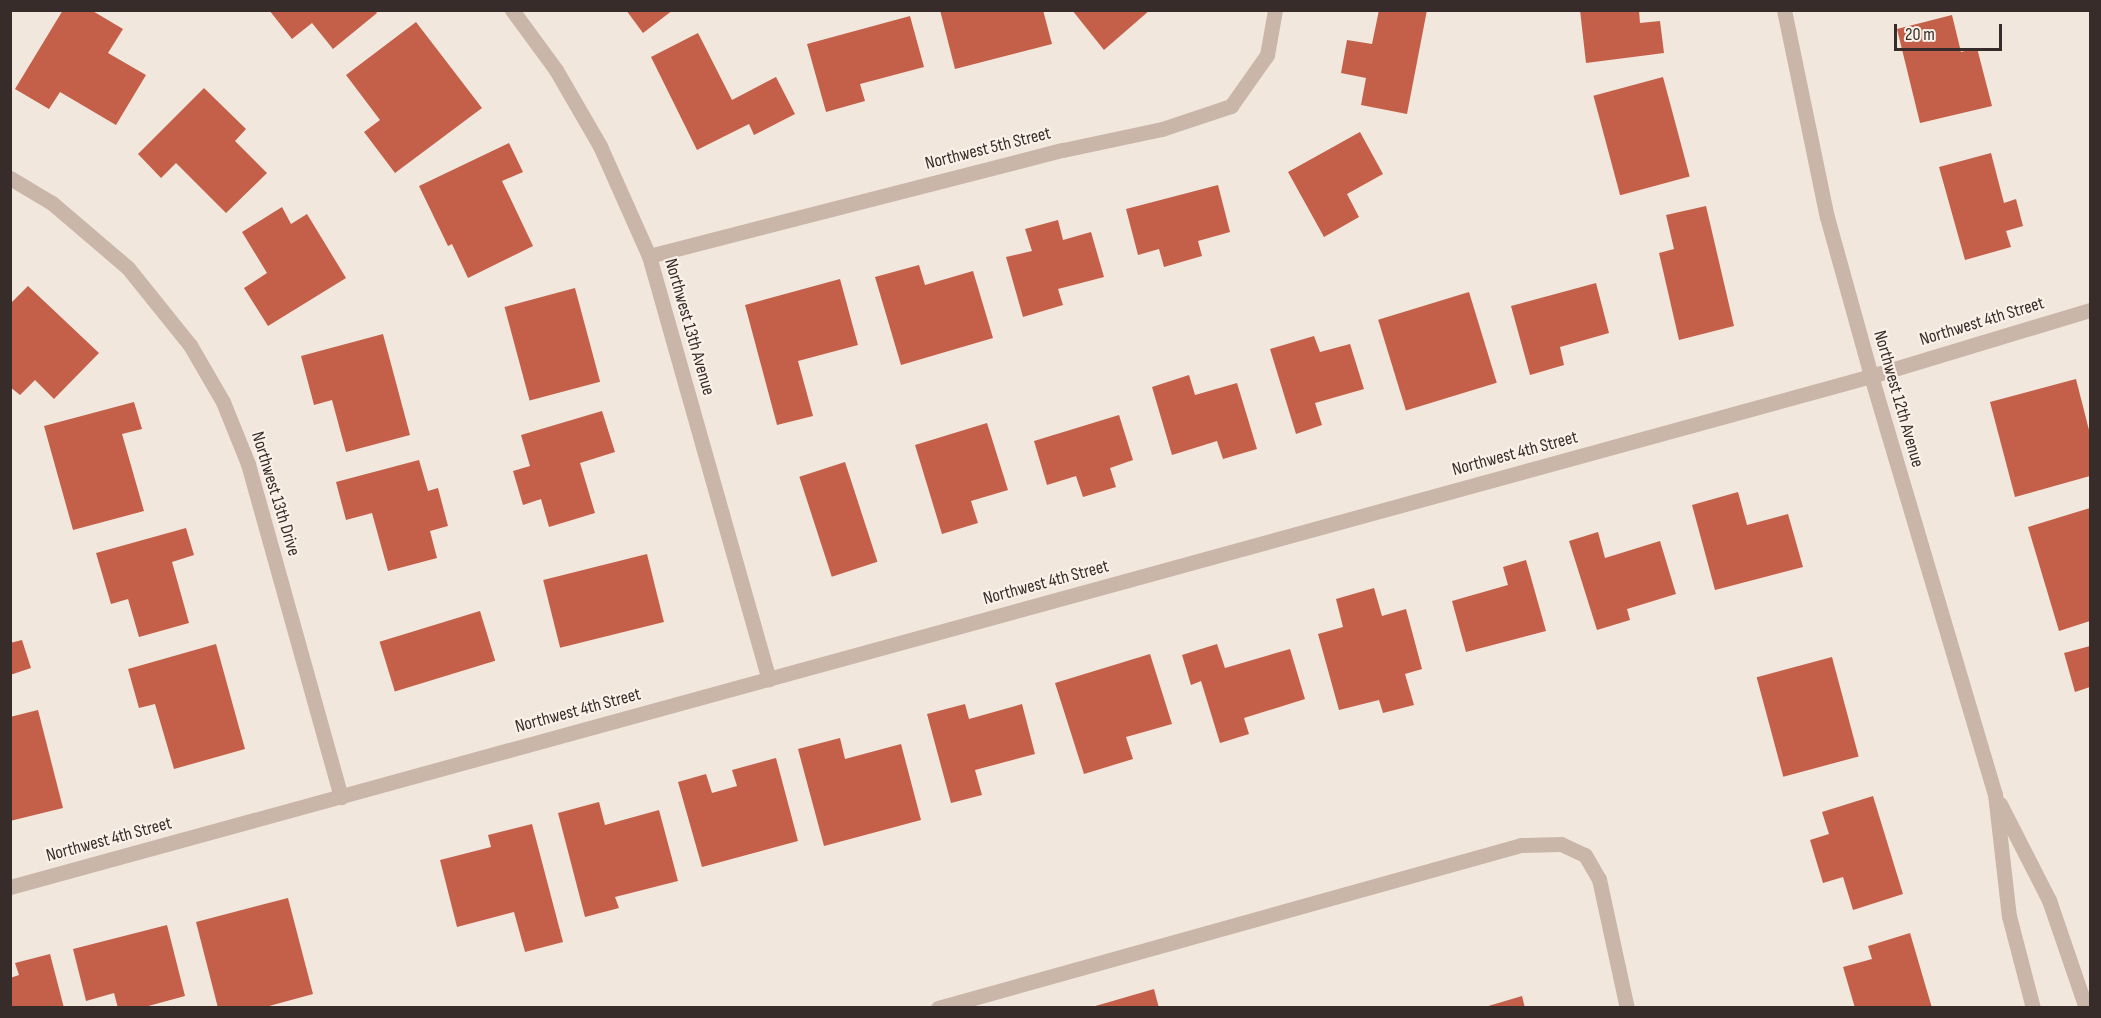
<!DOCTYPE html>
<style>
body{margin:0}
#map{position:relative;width:2101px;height:1018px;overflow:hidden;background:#f2e7dd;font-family:"Sofia Sans Condensed",sans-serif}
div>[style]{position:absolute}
.building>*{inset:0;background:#c46049;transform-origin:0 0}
.service>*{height:15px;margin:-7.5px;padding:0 7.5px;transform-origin:7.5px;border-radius:7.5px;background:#cab6a9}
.minor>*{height:15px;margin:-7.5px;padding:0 7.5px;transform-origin:7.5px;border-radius:7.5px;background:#cab6a9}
.tertiary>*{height:15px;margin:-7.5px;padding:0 7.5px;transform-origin:7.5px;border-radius:7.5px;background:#cab6a9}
span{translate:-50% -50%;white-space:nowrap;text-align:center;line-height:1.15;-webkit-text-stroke:4.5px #faf1e9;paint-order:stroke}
.street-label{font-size:18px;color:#372c29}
.frame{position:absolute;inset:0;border:12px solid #372c29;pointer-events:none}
.scale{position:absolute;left:1894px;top:24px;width:108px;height:27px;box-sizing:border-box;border:3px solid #372c29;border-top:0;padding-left:8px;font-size:18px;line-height:21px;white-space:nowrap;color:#372c29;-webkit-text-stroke:4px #faf1e9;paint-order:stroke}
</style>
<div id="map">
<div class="building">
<div style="clip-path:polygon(63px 10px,91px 10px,123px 29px,108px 53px,146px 75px,116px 125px,60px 92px,49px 109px,15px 89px)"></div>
<div style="clip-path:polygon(269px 10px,375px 10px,377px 13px,333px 49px,312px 23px,292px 39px)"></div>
<div style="clip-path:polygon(626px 10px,673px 10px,643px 33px)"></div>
<div style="clip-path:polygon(940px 10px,1043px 10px,1052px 44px,955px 69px)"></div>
<div style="clip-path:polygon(1072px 10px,1150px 10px,1104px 50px)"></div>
<div style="clip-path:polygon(1379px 10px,1427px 10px,1407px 114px,1361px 105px,1366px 78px,1341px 73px,1347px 40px,1372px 44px)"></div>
<div style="clip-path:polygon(1580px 10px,1639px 10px,1640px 23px,1660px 21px,1664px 53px,1586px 63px)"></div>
<div style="clip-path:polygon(1952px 15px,1961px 52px,1977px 48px,1992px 106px,1920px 123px,1897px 29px)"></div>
<div style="clip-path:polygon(910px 16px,924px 67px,860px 84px,865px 101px,826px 112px,807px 44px)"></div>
<div style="clip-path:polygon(416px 22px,482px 108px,395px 173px,364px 132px,380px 120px,346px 75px)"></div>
<div style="clip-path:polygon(698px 33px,732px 100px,776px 77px,795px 114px,754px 135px,749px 124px,697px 150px,651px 57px)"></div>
<div style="left:1663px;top:77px;width:103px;height:72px;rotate:75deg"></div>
<div style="clip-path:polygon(204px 88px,246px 129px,235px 141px,267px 173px,226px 213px,176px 163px,161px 178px,138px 154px)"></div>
<div style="clip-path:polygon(1360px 132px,1383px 174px,1347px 194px,1359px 217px,1324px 237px,1288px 172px)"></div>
<div style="clip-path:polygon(509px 143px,523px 172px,502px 181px,533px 246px,468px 278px,452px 244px,448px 246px,419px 186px)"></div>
<div style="clip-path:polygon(1991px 153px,2004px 203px,2016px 199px,2023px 226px,2006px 231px,2011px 247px,1965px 260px,1939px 167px)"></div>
<div style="clip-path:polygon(1218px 185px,1230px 232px,1198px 241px,1202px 256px,1164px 267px,1159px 249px,1138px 255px,1126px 209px)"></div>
<div style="clip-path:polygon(1706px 206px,1734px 326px,1679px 340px,1659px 253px,1674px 249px,1666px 215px)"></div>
<div style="clip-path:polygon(282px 207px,291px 224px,307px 214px,346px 278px,268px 326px,244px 288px,267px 273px,242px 232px)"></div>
<div style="clip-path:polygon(1058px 220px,1063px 240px,1091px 232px,1104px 277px,1058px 289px,1063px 305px,1023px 317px,1006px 257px,1032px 251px,1025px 229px)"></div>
<div style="clip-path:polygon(919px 265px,925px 285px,973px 271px,993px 338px,901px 365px,875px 277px)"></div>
<div style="clip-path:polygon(840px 279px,858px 345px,798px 361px,813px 416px,777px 425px,745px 305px)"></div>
<div style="clip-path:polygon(1596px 283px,1609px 333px,1560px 347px,1564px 365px,1530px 375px,1511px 306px)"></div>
<div style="clip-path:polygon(28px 286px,99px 353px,54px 399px,35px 380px,20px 395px,10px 387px,10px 304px)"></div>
<div style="left:575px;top:288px;width:97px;height:73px;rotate:75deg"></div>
<div style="left:1469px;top:292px;width:95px;height:95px;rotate:73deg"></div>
<div style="clip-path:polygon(383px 334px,410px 435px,346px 452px,332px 400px,314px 405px,301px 356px)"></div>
<div style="clip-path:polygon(1314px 336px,1320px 352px,1350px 344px,1364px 389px,1315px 403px,1322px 425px,1296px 434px,1270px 349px)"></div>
<div style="clip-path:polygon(1189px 375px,1195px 395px,1237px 383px,1257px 449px,1223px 459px,1217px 441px,1172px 455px,1152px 387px)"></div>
<div style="clip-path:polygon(2076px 379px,2090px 434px,2090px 476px,2015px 497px,1990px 402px)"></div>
<div style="clip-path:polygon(134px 402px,142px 429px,122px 434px,144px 511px,73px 530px,44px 426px)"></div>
<div style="clip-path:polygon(602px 411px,615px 452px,580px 463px,595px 513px,549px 527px,541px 499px,523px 505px,513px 471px,530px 466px,521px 435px)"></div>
<div style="clip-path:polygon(1119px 415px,1133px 460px,1110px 468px,1116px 487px,1083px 497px,1076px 476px,1047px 485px,1034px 441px)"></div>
<div style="clip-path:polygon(987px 423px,1008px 490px,971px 501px,978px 523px,942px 534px,915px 445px)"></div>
<div style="clip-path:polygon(419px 460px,428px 491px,438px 488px,448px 526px,430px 531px,437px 558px,388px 571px,372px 513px,346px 520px,336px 482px)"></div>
<div style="left:845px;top:462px;width:105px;height:48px;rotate:72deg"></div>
<div style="clip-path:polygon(1738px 492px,1747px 525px,1788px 514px,1803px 567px,1715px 590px,1692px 505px)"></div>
<div style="clip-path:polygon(2090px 508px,2090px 621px,2059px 631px,2028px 527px)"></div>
<div style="clip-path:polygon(186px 528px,194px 555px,172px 562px,189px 623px,139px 637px,128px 599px,111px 604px,96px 553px)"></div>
<div style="clip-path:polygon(1598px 532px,1605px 558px,1660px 541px,1676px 594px,1627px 609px,1630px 620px,1597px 630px,1569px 541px)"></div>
<div style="left:647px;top:554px;width:70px;height:107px;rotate:76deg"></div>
<div style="clip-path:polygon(1526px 560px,1546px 631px,1466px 652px,1452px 601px,1508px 585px,1503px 567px)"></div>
<div style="clip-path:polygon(1374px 588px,1382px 616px,1406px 609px,1422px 669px,1405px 674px,1414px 705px,1383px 713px,1379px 700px,1339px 710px,1318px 634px,1343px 627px,1336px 599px)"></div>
<div style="left:480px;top:611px;width:52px;height:105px;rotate:73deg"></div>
<div style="clip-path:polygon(22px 640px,31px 668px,10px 675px,10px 643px)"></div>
<div style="clip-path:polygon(216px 644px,245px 749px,174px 769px,155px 704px,139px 708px,128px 669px)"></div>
<div style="clip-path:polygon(1217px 644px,1225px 668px,1290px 649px,1305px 699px,1244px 718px,1249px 734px,1220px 743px,1201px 681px,1191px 685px,1182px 655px)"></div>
<div style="clip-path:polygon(2090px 646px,2090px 687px,2075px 692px,2064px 653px)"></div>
<div style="clip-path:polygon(1150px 654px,1172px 724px,1126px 737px,1133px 759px,1084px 774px,1055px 683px)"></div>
<div style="left:1832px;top:657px;width:103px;height:78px;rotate:75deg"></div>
<div style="clip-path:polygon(965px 704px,969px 719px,1022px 704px,1035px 754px,975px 770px,982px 795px,951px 803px,927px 714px)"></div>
<div style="clip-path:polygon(38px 710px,63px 808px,10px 821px,10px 717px)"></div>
<div style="clip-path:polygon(840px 738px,845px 759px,901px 744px,921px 820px,824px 846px,798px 749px)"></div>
<div style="clip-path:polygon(776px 758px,798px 841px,702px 867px,678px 782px,706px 774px,712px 793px,737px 786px,732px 770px)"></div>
<div style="clip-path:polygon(1873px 796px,1903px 894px,1853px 910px,1843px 877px,1823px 883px,1810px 840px,1829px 834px,1822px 812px)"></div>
<div style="clip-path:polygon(599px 802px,605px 825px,659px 810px,678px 881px,615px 897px,619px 908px,585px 917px,558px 813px)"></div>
<div style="clip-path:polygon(532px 824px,563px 942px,525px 952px,514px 912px,457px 927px,440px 860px,491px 847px,488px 835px)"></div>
<div style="clip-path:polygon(288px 898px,313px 994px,262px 1008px,218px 1008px,196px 922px)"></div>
<div style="clip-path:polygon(167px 925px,185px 996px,141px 1008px,118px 1008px,114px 993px,86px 1001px,73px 949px)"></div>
<div style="clip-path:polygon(1910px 933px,1932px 1008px,1855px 1008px,1843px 967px,1872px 959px,1868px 946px)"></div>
<div style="clip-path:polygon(50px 954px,64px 1008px,10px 1008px,10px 978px,19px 975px,15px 963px)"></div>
<div style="clip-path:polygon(1154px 989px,1159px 1008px,1092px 1008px,1092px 1007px)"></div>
<div style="clip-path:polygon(1522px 996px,1525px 1008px,1485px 1008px,1485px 1007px)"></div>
</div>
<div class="service">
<div style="left:938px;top:1008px;width:605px;rotate:-15.62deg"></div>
<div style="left:1521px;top:845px;width:40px;rotate:-1.4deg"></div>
<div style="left:1561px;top:844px;width:26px;rotate:25deg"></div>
<div style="left:1585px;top:855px;width:28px;rotate:60deg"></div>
<div style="left:1599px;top:879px;width:132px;rotate:77.8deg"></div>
</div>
<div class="minor">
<div style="left:512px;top:10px;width:74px;rotate:53.7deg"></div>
<div style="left:556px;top:70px;width:88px;rotate:59.9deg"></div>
<div style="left:600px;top:146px;width:120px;rotate:66deg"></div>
<div style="left:649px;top:256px;width:440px;rotate:74.2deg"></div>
<div style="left:10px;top:178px;width:49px;rotate:30.8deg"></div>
<div style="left:52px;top:203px;width:100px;rotate:40.5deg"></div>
<div style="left:128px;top:268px;width:99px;rotate:51.2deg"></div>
<div style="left:190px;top:345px;width:66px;rotate:59.9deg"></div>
<div style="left:223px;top:402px;width:67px;rotate:68deg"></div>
<div style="left:248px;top:464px;width:346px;rotate:74.4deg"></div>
<div style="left:649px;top:256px;width:427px;rotate:-14.4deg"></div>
<div style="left:1063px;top:150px;width:101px;rotate:-12deg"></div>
<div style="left:1162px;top:129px;width:73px;rotate:-18.4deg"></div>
<div style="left:1231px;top:106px;width:62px;rotate:-54.8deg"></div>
<div style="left:1267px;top:55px;width:46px;rotate:-79.9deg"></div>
<div style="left:10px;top:887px;width:1930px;rotate:-15.35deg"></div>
<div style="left:1871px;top:376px;width:229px;rotate:-16.8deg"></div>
</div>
<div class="tertiary">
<div style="left:1784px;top:10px;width:211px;rotate:78.3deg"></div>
<div style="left:1827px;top:217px;width:165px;rotate:74.5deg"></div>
<div style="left:1871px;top:376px;width:436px;rotate:73.5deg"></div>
<div style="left:1995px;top:794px;width:123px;rotate:83.5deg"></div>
<div style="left:2009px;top:916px;width:95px;rotate:75.4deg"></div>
<div style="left:2000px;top:804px;width:108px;rotate:63deg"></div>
<div style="left:2049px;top:900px;width:114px;rotate:71.1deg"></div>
</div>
<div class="street-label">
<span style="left:988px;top:149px;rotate:-14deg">Northwest 5th Street</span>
<span style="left:1982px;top:322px;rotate:-17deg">Northwest 4th Street</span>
<span style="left:689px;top:327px;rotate:74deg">Northwest 13th Avenue</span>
<span style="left:1898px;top:399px;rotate:74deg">Northwest 12th Avenue</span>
<span style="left:1515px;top:454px;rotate:-15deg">Northwest 4th Street</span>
<span style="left:275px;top:494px;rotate:73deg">Northwest 13th Drive</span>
<span style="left:1046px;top:583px;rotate:-15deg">Northwest 4th Street</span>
<span style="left:578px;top:711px;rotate:-15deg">Northwest 4th Street</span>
<span style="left:109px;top:840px;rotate:-15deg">Northwest 4th Street</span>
</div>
<div class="frame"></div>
<div class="scale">20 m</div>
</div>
